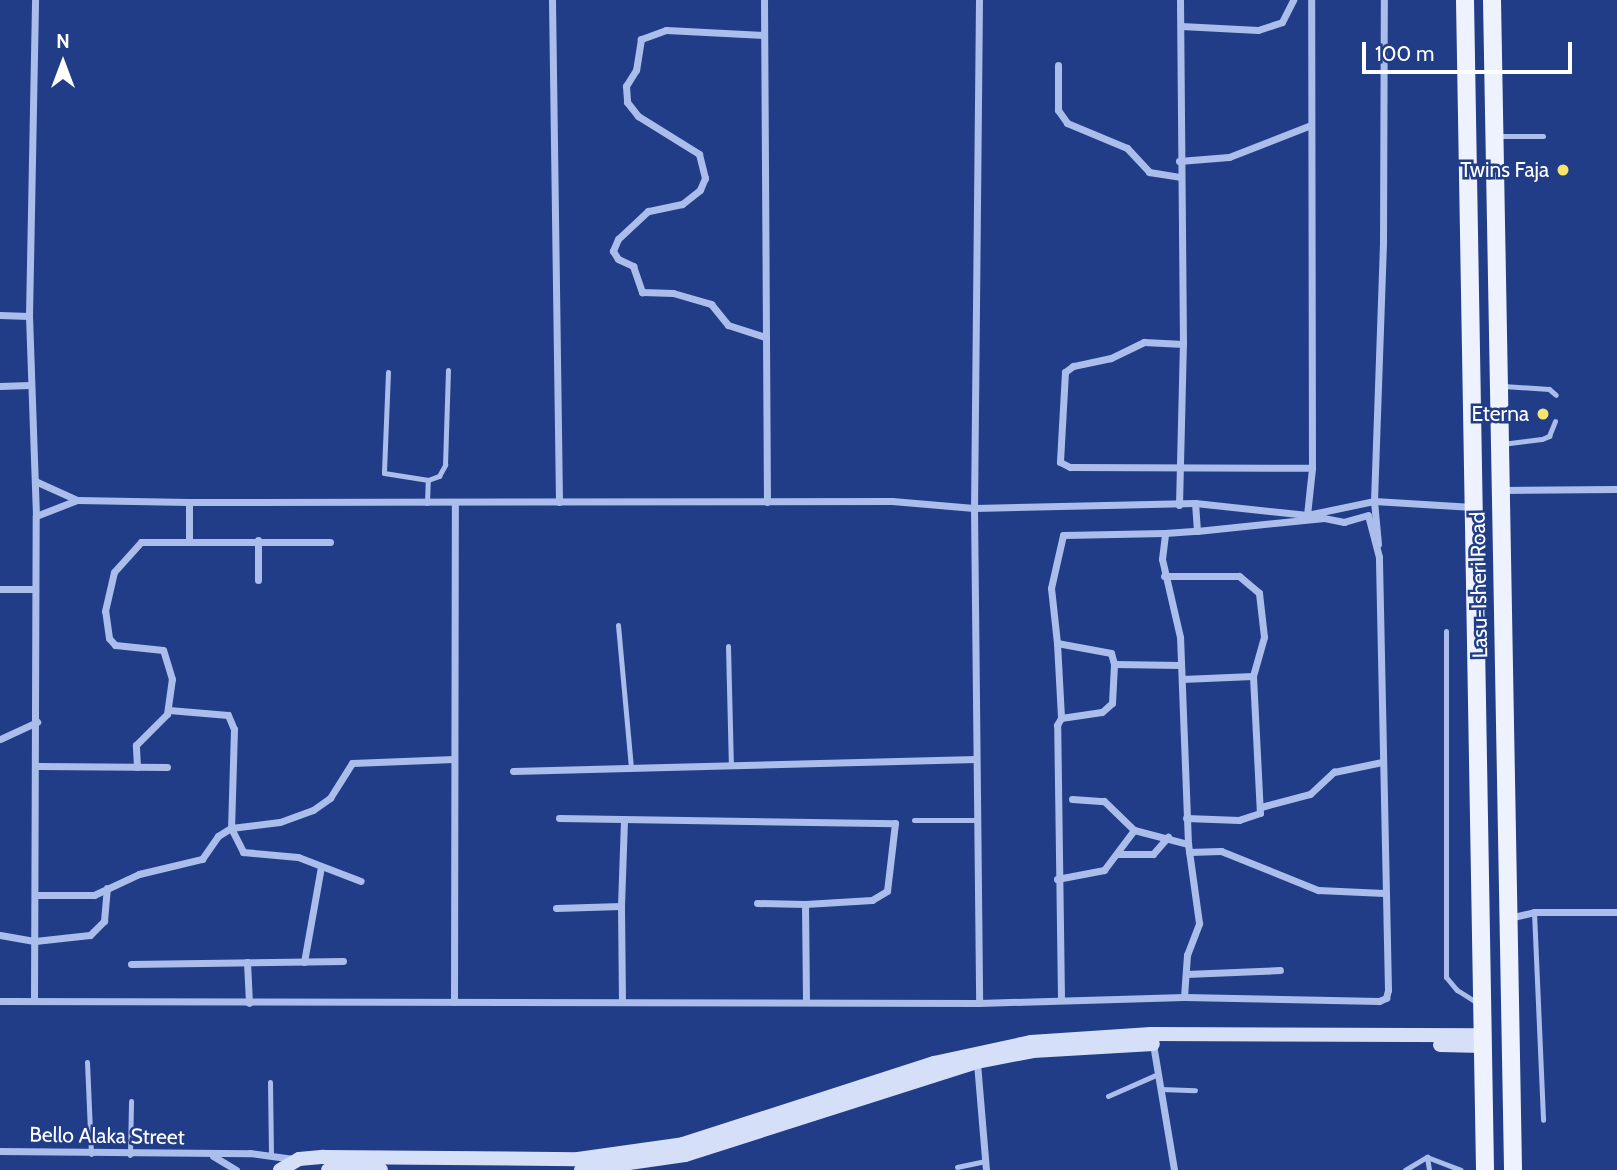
<!DOCTYPE html>
<style>
body{margin:0}
#map{position:relative;width:1617px;height:1170px;overflow:hidden;background:#213d87;font-family:Cabin,sans-serif}
div>[style]{position:absolute}
.lane>*{height:5px;margin:-2.5px;padding:0 2.5px;transform-origin:2.5px;border-radius:2.5px;background:#abbdea}
.street>*{height:7px;margin:-3.5px;padding:0 3.5px;transform-origin:3.5px;border-radius:3.5px;background:#abbdea}
.secondary>*{height:14px;margin:-7px;padding:0 7px;transform-origin:7px;border-radius:7px;background:#d6dff8}
.primary>*{height:18px;margin:-9px;padding:0 9px;transform-origin:9px;border-radius:9px;background:#eef2fe}
.dots>*{width:19px;height:19px;translate:-50% -50%;box-sizing:border-box;border:4px solid #213d87;border-radius:50%}
span{translate:-50% -50%;white-space:nowrap;text-align:center;line-height:1.15;-webkit-text-stroke:5px #213d87;paint-order:stroke}
.poi-label{font-size:21px;color:#fff}
.right{translate:-100% -50%;text-align:right}
.street-label{font-size:21px;color:#fff}
.north{position:absolute;left:28px;top:28px;width:70px;height:70px;-webkit-text-stroke:5px #213d87;paint-order:stroke;rotate:0deg;font-size:19px;font-weight:700;line-height:28px;text-align:center;color:#fff}
.north::after{content:'';display:block;margin:auto;width:24px;height:32px;background:#fff;clip-path:polygon(50% 0,100% 100%,50% 72%,0 100%)}
.scale{position:absolute;left:1362px;top:42px;width:210px;height:32px;box-sizing:border-box;border:4px solid #fff;border-top:0;padding-left:9px;font-size:21px;line-height:24px;white-space:nowrap;color:#fff;-webkit-text-stroke:5px #213d87;paint-order:stroke}
</style>
<div id="map">
<div class="lane">
<div style="left:1497px;top:136px;width:46px"></div>
<div style="left:388px;top:372px;width:101px;rotate:92.3deg"></div>
<div style="left:384px;top:473px;width:45px;rotate:9deg"></div>
<div style="left:428px;top:480px;width:12px;rotate:-20deg"></div>
<div style="left:439px;top:476px;width:13px;rotate:-61deg"></div>
<div style="left:445px;top:465px;width:95px;rotate:-88.2deg"></div>
<div style="left:1503px;top:386px;width:46px;rotate:3.7deg"></div>
<div style="left:1549px;top:389px;width:9px;rotate:41deg"></div>
<div style="left:1502px;top:444px;width:40px;rotate:-7.1deg"></div>
<div style="left:1542px;top:439px;width:8px;rotate:-23deg"></div>
<div style="left:1549px;top:436px;width:16px;rotate:-68deg"></div>
<div style="left:427px;top:503px;width:23px;rotate:-88deg"></div>
<div style="left:618px;top:625px;width:143px;rotate:84.8deg"></div>
<div style="left:1446px;top:631px;width:346px;rotate:90deg"></div>
<div style="left:1446px;top:977px;width:17px;rotate:50deg"></div>
<div style="left:1457px;top:990px;width:26px;rotate:32deg"></div>
<div style="left:728px;top:646px;width:119px;rotate:88.6deg"></div>
<div style="left:914px;top:820px;width:64px"></div>
<div style="left:1534px;top:912px;width:208px;rotate:87.5deg"></div>
<div style="left:87px;top:1062px;width:92px;rotate:87.5deg"></div>
<div style="left:270px;top:1082px;width:72px;rotate:89.2deg"></div>
<div style="left:1161px;top:1089px;width:34px;rotate:2deg"></div>
<div style="left:1108px;top:1096px;width:55px;rotate:-23.7deg"></div>
<div style="left:130px;top:1155px;width:54px;rotate:-88.9deg"></div>
<div style="left:1427px;top:1157px;width:13px;rotate:81deg"></div>
<div style="left:957px;top:1167px;width:29px;rotate:-12deg"></div>
<div style="left:1405px;top:1170px;width:26px;rotate:-31deg"></div>
<div style="left:1427px;top:1157px;width:36px;rotate:21deg"></div>
</div>
<div class="street">
<div style="left:552px;top:0;width:502px;rotate:89.2deg"></div>
<div style="left:764px;top:0;width:502px;rotate:89.66deg"></div>
<div style="left:979px;top:0;width:508px;rotate:90.56deg"></div>
<div style="left:974px;top:508px;width:495px;rotate:89.4deg"></div>
<div style="left:1181px;top:26px;width:77px;rotate:3deg"></div>
<div style="left:1258px;top:30px;width:25px;rotate:-18deg"></div>
<div style="left:1282px;top:22px;width:25px;rotate:-63deg"></div>
<div style="left:764px;top:35px;width:98px;rotate:-177.1deg"></div>
<div style="left:666px;top:30px;width:27px;rotate:160deg"></div>
<div style="left:641px;top:39px;width:31px;rotate:99deg"></div>
<div style="left:636px;top:70px;width:19px;rotate:122deg"></div>
<div style="left:626px;top:86px;width:16px;rotate:86deg"></div>
<div style="left:627px;top:102px;width:18px;rotate:52deg"></div>
<div style="left:638px;top:116px;width:72px;rotate:31.9deg"></div>
<div style="left:699px;top:154px;width:25px;rotate:76deg"></div>
<div style="left:705px;top:178px;width:13px;rotate:113deg"></div>
<div style="left:700px;top:190px;width:23px;rotate:142deg"></div>
<div style="left:682px;top:204px;width:35px;rotate:168deg"></div>
<div style="left:648px;top:211px;width:41px;rotate:137deg"></div>
<div style="left:618px;top:239px;width:13px;rotate:113deg"></div>
<div style="left:613px;top:251px;width:9px;rotate:58deg"></div>
<div style="left:618px;top:259px;width:17px;rotate:25deg"></div>
<div style="left:633px;top:266px;width:28px;rotate:71deg"></div>
<div style="left:642px;top:292px;width:31px;rotate:2deg"></div>
<div style="left:673px;top:293px;width:40px;rotate:16deg"></div>
<div style="left:711px;top:304px;width:27px;rotate:51deg"></div>
<div style="left:728px;top:325px;width:40px;rotate:18deg"></div>
<div style="left:1058px;top:65px;width:45px;rotate:90deg"></div>
<div style="left:1058px;top:110px;width:16px;rotate:55deg"></div>
<div style="left:1067px;top:123px;width:65px;rotate:22.6deg"></div>
<div style="left:1127px;top:148px;width:33px;rotate:47deg"></div>
<div style="left:1149px;top:172px;width:31px;rotate:9deg"></div>
<div style="left:1179px;top:161px;width:50px;rotate:-4.6deg"></div>
<div style="left:1229px;top:157px;width:88px;rotate:-21.3deg"></div>
<div style="left:0;top:315px;width:29px;rotate:2deg"></div>
<div style="left:1183px;top:344px;width:39px;rotate:-177deg"></div>
<div style="left:1144px;top:342px;width:37px;rotate:154deg"></div>
<div style="left:1111px;top:358px;width:39px;rotate:168deg"></div>
<div style="left:1073px;top:366px;width:10px;rotate:143deg"></div>
<div style="left:1065px;top:372px;width:90px;rotate:93.2deg"></div>
<div style="left:1060px;top:462px;width:11px;rotate:27deg"></div>
<div style="left:1070px;top:467px;width:242px;rotate:0.2deg"></div>
<div style="left:0;top:386px;width:30px;rotate:-2deg"></div>
<div style="left:35px;top:481px;width:46px;rotate:24.3deg"></div>
<div style="left:77px;top:500px;width:112px;rotate:1deg"></div>
<div style="left:189px;top:502px;width:703px;rotate:-0.08deg"></div>
<div style="left:892px;top:501px;width:82px;rotate:4.9deg"></div>
<div style="left:974px;top:508px;width:221px;rotate:-1.3deg"></div>
<div style="left:1195px;top:503px;width:113px;rotate:6.1deg"></div>
<div style="left:1307px;top:515px;width:68px;rotate:-11.8deg"></div>
<div style="left:1374px;top:501px;width:99px;rotate:3.5deg"></div>
<div style="left:1502px;top:490px;width:115px;rotate:-0.5deg"></div>
<div style="left:1179px;top:505px;width:161px;rotate:-88.6deg"></div>
<div style="left:1183px;top:344px;width:344px;rotate:-90.5deg"></div>
<div style="left:1307px;top:515px;width:47px;rotate:-83.9deg"></div>
<div style="left:1312px;top:468px;width:468px;rotate:-90.1deg"></div>
<div style="left:36px;top:516px;width:44px;rotate:-21.3deg"></div>
<div style="left:189px;top:539px;width:37px;rotate:-90deg"></div>
<div style="left:258px;top:540px;width:40px;rotate:90deg"></div>
<div style="left:1378px;top:544px;width:43px;rotate:-95.3deg"></div>
<div style="left:1374px;top:501px;width:260px;rotate:-88deg"></div>
<div style="left:1383px;top:241px;width:241px;rotate:-89.8deg"></div>
<div style="left:1164px;top:576px;width:75px"></div>
<div style="left:1239px;top:576px;width:26px;rotate:40deg"></div>
<div style="left:1259px;top:593px;width:44px;rotate:83.5deg"></div>
<div style="left:1264px;top:637px;width:41px;rotate:105.8deg"></div>
<div style="left:1253px;top:676px;width:137px;rotate:87.1deg"></div>
<div style="left:1260px;top:813px;width:22px;rotate:162deg"></div>
<div style="left:1239px;top:820px;width:53px;rotate:-177.8deg"></div>
<div style="left:0;top:589px;width:34px"></div>
<div style="left:1057px;top:643px;width:75px;rotate:86.9deg"></div>
<div style="left:1114px;top:664px;width:11px;rotate:-105deg"></div>
<div style="left:1111px;top:653px;width:55px;rotate:-169.5deg"></div>
<div style="left:1057px;top:643px;width:55px;rotate:-96.2deg"></div>
<div style="left:1051px;top:588px;width:54px;rotate:-77.2deg"></div>
<div style="left:1063px;top:535px;width:102px;rotate:-1.1deg"></div>
<div style="left:1182px;top:679px;width:71px;rotate:-2.4deg"></div>
<div style="left:169px;top:710px;width:59px;rotate:4.8deg"></div>
<div style="left:228px;top:715px;width:15px;rotate:67deg"></div>
<div style="left:234px;top:729px;width:99px;rotate:91.7deg"></div>
<div style="left:231px;top:828px;width:27px;rotate:63deg"></div>
<div style="left:243px;top:852px;width:55px;rotate:5.2deg"></div>
<div style="left:298px;top:857px;width:67px;rotate:20.9deg"></div>
<div style="left:0;top:739px;width:41px;rotate:-24.7deg"></div>
<div style="left:38px;top:766px;width:129px;rotate:0.4deg"></div>
<div style="left:137px;top:767px;width:22px;rotate:-93deg"></div>
<div style="left:136px;top:745px;width:44px;rotate:-45deg"></div>
<div style="left:167px;top:714px;width:35px;rotate:-82deg"></div>
<div style="left:172px;top:679px;width:30px;rotate:-107deg"></div>
<div style="left:163px;top:650px;width:48px;rotate:-174.1deg"></div>
<div style="left:115px;top:645px;width:9px;rotate:-131deg"></div>
<div style="left:109px;top:638px;width:27px;rotate:-98deg"></div>
<div style="left:105px;top:611px;width:40px;rotate:-77deg"></div>
<div style="left:114px;top:572px;width:40px;rotate:-48deg"></div>
<div style="left:141px;top:542px;width:189px"></div>
<div style="left:513px;top:771px;width:463px;rotate:-1.5deg"></div>
<div style="left:1072px;top:799px;width:32px;rotate:4deg"></div>
<div style="left:1104px;top:801px;width:42px;rotate:44deg"></div>
<div style="left:1261px;top:807px;width:51px;rotate:-14.9deg"></div>
<div style="left:1310px;top:794px;width:33px;rotate:-43deg"></div>
<div style="left:1334px;top:772px;width:49px;rotate:-11.8deg"></div>
<div style="left:559px;top:818px;width:336px;rotate:0.9deg"></div>
<div style="left:895px;top:823px;width:68px;rotate:96.7deg"></div>
<div style="left:887px;top:891px;width:17px;rotate:149deg"></div>
<div style="left:872px;top:900px;width:67px;rotate:176.6deg"></div>
<div style="left:1189px;top:852px;width:32px;rotate:-2deg"></div>
<div style="left:1221px;top:851px;width:105px;rotate:21.9deg"></div>
<div style="left:1318px;top:890px;width:66px;rotate:2.6deg"></div>
<div style="left:1117px;top:854px;width:36px"></div>
<div style="left:1153px;top:854px;width:23px;rotate:-49deg"></div>
<div style="left:1057px;top:879px;width:48px;rotate:-10.8deg"></div>
<div style="left:1104px;top:870px;width:50px;rotate:-53.1deg"></div>
<div style="left:1134px;top:830px;width:56px;rotate:14.5deg"></div>
<div style="left:36px;top:895px;width:58px"></div>
<div style="left:94px;top:895px;width:50px;rotate:-25deg"></div>
<div style="left:139px;top:874px;width:65px;rotate:-13.4deg"></div>
<div style="left:202px;top:859px;width:28px;rotate:-55deg"></div>
<div style="left:218px;top:836px;width:15px;rotate:-32deg"></div>
<div style="left:231px;top:828px;width:49px;rotate:-7deg"></div>
<div style="left:280px;top:822px;width:35px;rotate:-20deg"></div>
<div style="left:313px;top:810px;width:21px;rotate:-35deg"></div>
<div style="left:330px;top:798px;width:41px;rotate:-57.8deg"></div>
<div style="left:352px;top:763px;width:102px;rotate:-2.2deg"></div>
<div style="left:757px;top:903px;width:48px;rotate:1.2deg"></div>
<div style="left:805px;top:904px;width:96px;rotate:89.4deg"></div>
<div style="left:621px;top:906px;width:87px;rotate:-88deg"></div>
<div style="left:556px;top:908px;width:65px;rotate:-1.8deg"></div>
<div style="left:621px;top:906px;width:95px;rotate:89.4deg"></div>
<div style="left:1509px;top:918px;width:26px;rotate:-13deg"></div>
<div style="left:1534px;top:912px;width:83px"></div>
<div style="left:0;top:935px;width:36px;rotate:10deg"></div>
<div style="left:35px;top:941px;width:55px;rotate:-6.2deg"></div>
<div style="left:90px;top:935px;width:20px;rotate:-45deg"></div>
<div style="left:104px;top:921px;width:33px;rotate:-85deg"></div>
<div style="left:247px;top:962px;width:41px;rotate:87.2deg"></div>
<div style="left:304px;top:962px;width:97px;rotate:-79.9deg"></div>
<div style="left:131px;top:964px;width:212px;rotate:-0.8deg"></div>
<div style="left:1186px;top:974px;width:94px;rotate:-2.4deg"></div>
<div style="left:1184px;top:997px;width:42px;rotate:-85.9deg"></div>
<div style="left:1187px;top:955px;width:34px;rotate:-69deg"></div>
<div style="left:1199px;top:923px;width:80px;rotate:-97.9deg"></div>
<div style="left:1188px;top:844px;width:207px;rotate:-92.2deg"></div>
<div style="left:1180px;top:637px;width:80px;rotate:-103deg"></div>
<div style="left:1162px;top:559px;width:26px;rotate:-83deg"></div>
<div style="left:1165px;top:533px;width:32px;rotate:-4deg"></div>
<div style="left:1197px;top:531px;width:28px;rotate:-94deg"></div>
<div style="left:1061px;top:998px;width:273px;rotate:-90.8deg"></div>
<div style="left:1057px;top:725px;width:8px;rotate:-60deg"></div>
<div style="left:1061px;top:718px;width:41px;rotate:-8.3deg"></div>
<div style="left:1102px;top:712px;width:13px;rotate:-42deg"></div>
<div style="left:1112px;top:703px;width:39px;rotate:-87deg"></div>
<div style="left:1114px;top:664px;width:67px;rotate:0.9deg"></div>
<div style="left:0;top:1001px;width:979px;rotate:0.12deg"></div>
<div style="left:979px;top:1003px;width:205px;rotate:-1.7deg"></div>
<div style="left:1184px;top:997px;width:195px;rotate:1.2deg"></div>
<div style="left:1379px;top:1001px;width:8px;rotate:-23deg"></div>
<div style="left:1386px;top:998px;width:8px;rotate:-76deg"></div>
<div style="left:1388px;top:990px;width:433px;rotate:-91.2deg"></div>
<div style="left:1379px;top:557px;width:43px;rotate:-104.7deg"></div>
<div style="left:1368px;top:515px;width:25px;rotate:164deg"></div>
<div style="left:1344px;top:522px;width:20px;rotate:-169deg"></div>
<div style="left:1324px;top:518px;width:128px;rotate:174.2deg"></div>
<div style="left:34px;top:1001px;width:485px;rotate:-89.8deg"></div>
<div style="left:36px;top:516px;width:200px;rotate:-92deg"></div>
<div style="left:29px;top:316px;width:316px;rotate:-88.9deg"></div>
<div style="left:454px;top:1002px;width:498px;rotate:-89.9deg"></div>
<div style="left:1153px;top:1044px;width:128px;rotate:80.5deg"></div>
<div style="left:977px;top:1063px;width:107px;rotate:85.2deg"></div>
<div style="left:0;top:1151px;width:250px;rotate:0.5deg"></div>
<div style="left:250px;top:1153px;width:44px;rotate:7.8deg"></div>
<div style="left:213px;top:1156px;width:27px;rotate:31deg"></div>
</div>
<div class="secondary">
<div style="left:1440px;top:1045px;width:43px;rotate:1.3deg"></div>
<div style="left:280px;top:1170px;width:22px;rotate:-30deg"></div>
<div style="left:299px;top:1159px;width:25px;rotate:-5deg"></div>
<div style="left:324px;top:1157px;width:254px;rotate:0.5deg"></div>
<div style="left:578px;top:1159px;width:106px;rotate:-8.1deg"></div>
<div style="left:683px;top:1144px;width:264px;rotate:-17.9deg"></div>
<div style="left:934px;top:1063px;width:99px;rotate:-12.2deg"></div>
<div style="left:1031px;top:1042px;width:120px;rotate:-3.8deg"></div>
<div style="left:1151px;top:1034px;width:332px;rotate:0.2deg"></div>
<div style="left:328px;top:1170px;width:53px"></div>
<div style="left:581px;top:1170px;width:105px;rotate:-8.2deg"></div>
<div style="left:685px;top:1155px;width:306px;rotate:-17.7deg"></div>
<div style="left:977px;top:1062px;width:57px;rotate:-11.1deg"></div>
<div style="left:1033px;top:1051px;width:120px;rotate:-3.3deg"></div>
</div>
<div class="primary">
<div style="left:1465px;top:0;width:1170px;rotate:89.02deg"></div>
<div style="left:1492px;top:0;width:1170px;rotate:88.97deg"></div>
</div>
<div class="dots">
<div style="left:1563px;top:170px;background:#f7e46c"></div>
<div style="left:1543px;top:414px;background:#f7e46c"></div>
</div>
<div class="poi-label">
<span class="right" style="left:1549px;top:170px">Twins Faja</span>
<span class="right" style="left:1529px;top:414px">Eterna</span>
</div>
<div class="street-label">
<span style="left:1479px;top:585px;rotate:-91deg">Lasu-Isheri Road</span>
<span style="left:107px;top:1136px;rotate:1deg">Bello Alaka Street</span>
</div>
<div class="north">N</div>
<div class="scale">100 m</div>
</div>
